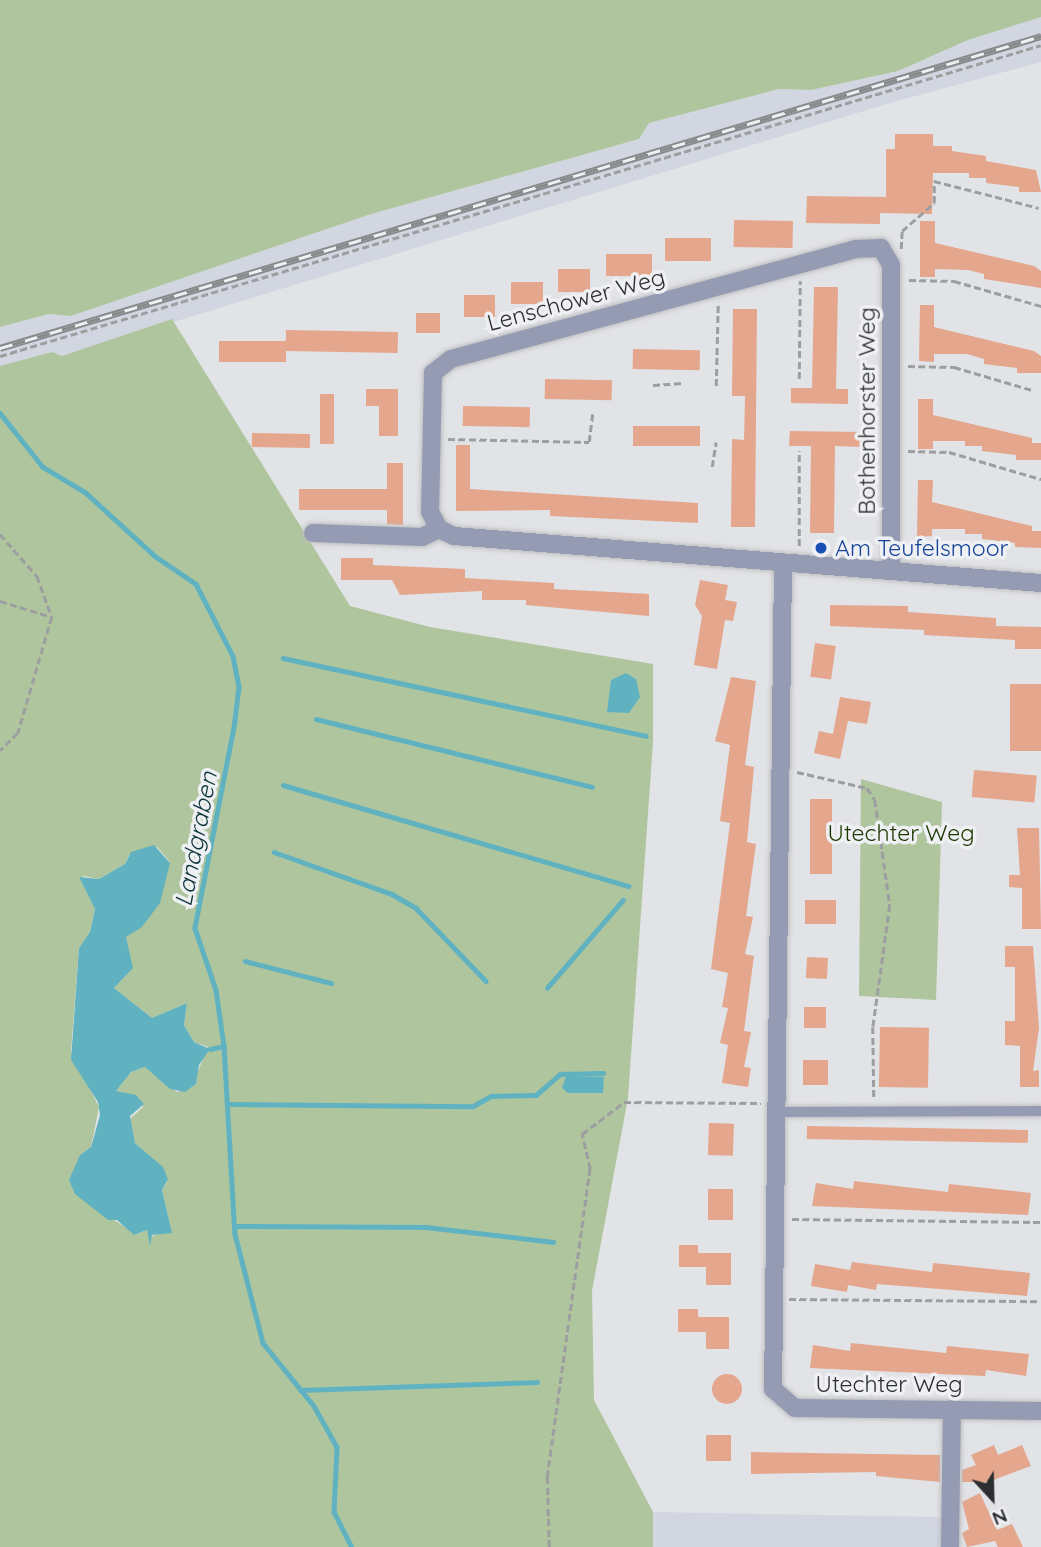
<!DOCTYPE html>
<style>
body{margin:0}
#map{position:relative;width:1041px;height:1547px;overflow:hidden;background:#e2e3e6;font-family:Quicksand,sans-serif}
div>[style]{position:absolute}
.built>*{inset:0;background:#d2d6e0;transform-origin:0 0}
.green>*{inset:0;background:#aec59e}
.water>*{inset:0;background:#61b2c1}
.stream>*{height:4.5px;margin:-2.25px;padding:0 2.25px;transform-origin:2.25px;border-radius:2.25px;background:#61b2c1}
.building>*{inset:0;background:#e4a68d;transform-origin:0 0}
.round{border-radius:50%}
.path>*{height:2.5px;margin-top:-1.25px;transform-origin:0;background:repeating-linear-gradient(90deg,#9d9ea0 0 7px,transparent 0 10.5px)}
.roads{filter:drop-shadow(0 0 2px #bebfc1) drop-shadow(0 0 2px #bebfc1)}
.lane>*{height:10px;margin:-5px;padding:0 5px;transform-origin:5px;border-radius:5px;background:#949bb3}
.street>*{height:18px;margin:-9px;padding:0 9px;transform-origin:9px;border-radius:9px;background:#949bb3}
.rail>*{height:7px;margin-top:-3.5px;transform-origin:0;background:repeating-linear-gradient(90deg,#eff0f3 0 13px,#898a8c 0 26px);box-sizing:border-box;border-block:2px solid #898a8c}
.dots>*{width:19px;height:19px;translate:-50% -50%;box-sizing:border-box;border:4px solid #eff0f3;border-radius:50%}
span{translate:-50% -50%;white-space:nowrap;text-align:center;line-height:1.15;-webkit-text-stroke:7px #eff0f3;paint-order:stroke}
.street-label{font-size:23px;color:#2c2d2e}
.transit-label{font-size:23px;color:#164399}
.left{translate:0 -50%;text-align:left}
.park-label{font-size:23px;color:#1d3800}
.water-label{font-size:24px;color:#0f363d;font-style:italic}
.north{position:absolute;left:957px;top:1463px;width:70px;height:70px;-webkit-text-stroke:5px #eff0f3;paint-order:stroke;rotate:158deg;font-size:19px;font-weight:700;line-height:28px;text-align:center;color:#2c2d2e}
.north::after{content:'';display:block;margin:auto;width:24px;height:32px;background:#2c2d2e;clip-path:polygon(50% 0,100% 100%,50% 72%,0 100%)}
</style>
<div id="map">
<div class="built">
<div style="clip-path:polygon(1041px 17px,1041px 62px,890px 103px,62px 356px,52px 352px,0 366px,0 327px,49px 314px,71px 316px,371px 214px,639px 139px,649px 123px,779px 89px,811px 90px,898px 71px,968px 40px)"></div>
<div style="left:653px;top:1512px;width:291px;height:35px;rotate:1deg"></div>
</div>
<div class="green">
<div style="clip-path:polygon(0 0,1041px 0,1041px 17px,968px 40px,898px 71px,811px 90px,779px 89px,649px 123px,639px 139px,371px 214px,71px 316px,49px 314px,0 327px)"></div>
<div style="clip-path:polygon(evenodd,172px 319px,350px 606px,430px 627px,653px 664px,653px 742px,628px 1098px,592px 1291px,594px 1400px,653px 1512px,653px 1547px,0 1547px,0 366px,52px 352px,62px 356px,172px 319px,157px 847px,169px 861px,161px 891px,146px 922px,126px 937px,129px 972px,114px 988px,152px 1018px,187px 1003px,184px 1025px,194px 1042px,208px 1047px,191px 1088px,177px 1092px,145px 1067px,131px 1072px,116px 1091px,138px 1097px,143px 1107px,130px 1119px,135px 1143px,160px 1165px,167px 1182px,162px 1190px,171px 1229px,150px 1237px,147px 1230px,137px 1234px,114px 1220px,80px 1155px,91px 1147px,99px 1107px,71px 1051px,79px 948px,90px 932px,95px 909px,83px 876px,99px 879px,125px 864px,129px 855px,157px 847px)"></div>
<div style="clip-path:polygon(861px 779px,942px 802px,936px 1000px,859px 996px)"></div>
</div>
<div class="water">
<div style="clip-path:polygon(626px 673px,636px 679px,640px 697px,629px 713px,607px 712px,611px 680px)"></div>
<div style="clip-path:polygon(154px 845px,170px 863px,160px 903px,142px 927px,126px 937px,133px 968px,114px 988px,152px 1018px,187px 1003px,184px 1025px,194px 1042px,210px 1049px,199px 1065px,196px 1084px,185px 1092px,170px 1089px,145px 1067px,131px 1072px,116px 1091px,136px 1095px,144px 1104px,130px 1116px,135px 1143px,163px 1167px,168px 1179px,162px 1190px,172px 1233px,152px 1235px,150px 1246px,147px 1230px,134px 1235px,117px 1220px,108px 1220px,75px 1194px,69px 1180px,80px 1155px,91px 1147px,100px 1115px,98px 1102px,71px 1060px,79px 948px,90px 932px,95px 909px,79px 877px,99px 879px,125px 864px,131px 852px)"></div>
<div style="clip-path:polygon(566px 1076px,604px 1077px,603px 1093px,568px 1093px,562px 1088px)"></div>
</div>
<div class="stream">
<div style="left:0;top:413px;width:69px;rotate:51.5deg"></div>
<div style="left:43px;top:467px;width:49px;rotate:30.8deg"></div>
<div style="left:85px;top:492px;width:95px;rotate:42.4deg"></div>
<div style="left:155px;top:556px;width:50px;rotate:34.3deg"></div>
<div style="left:196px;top:584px;width:81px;rotate:62.8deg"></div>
<div style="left:233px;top:656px;width:32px;rotate:79deg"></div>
<div style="left:239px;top:687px;width:35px;rotate:97deg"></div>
<div style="left:235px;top:722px;width:210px;rotate:101deg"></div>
<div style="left:195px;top:928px;width:65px;rotate:71.3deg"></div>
<div style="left:216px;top:990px;width:57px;rotate:81.9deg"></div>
<div style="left:224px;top:1046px;width:188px;rotate:86.7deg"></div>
<div style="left:235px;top:1234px;width:113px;rotate:75.6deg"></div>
<div style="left:263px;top:1343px;width:81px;rotate:51deg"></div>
<div style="left:314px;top:1406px;width:47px;rotate:60.7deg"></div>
<div style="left:337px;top:1447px;width:65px;rotate:92.6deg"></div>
<div style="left:334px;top:1512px;width:39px;rotate:63deg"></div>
<div style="left:283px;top:658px;width:371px;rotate:12.1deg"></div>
<div style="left:316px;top:719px;width:284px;rotate:13.8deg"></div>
<div style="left:283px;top:785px;width:360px;rotate:16.3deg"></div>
<div style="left:274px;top:852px;width:125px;rotate:19.6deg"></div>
<div style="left:392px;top:894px;width:28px;rotate:30deg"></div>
<div style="left:416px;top:908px;width:101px;rotate:46.2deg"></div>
<div style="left:245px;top:961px;width:89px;rotate:14.3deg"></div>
<div style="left:547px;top:988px;width:116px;rotate:-49.2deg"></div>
<div style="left:210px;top:1049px;width:14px;rotate:-12deg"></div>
<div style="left:229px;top:1104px;width:244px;rotate:0.5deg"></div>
<div style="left:473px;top:1106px;width:21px;rotate:-29deg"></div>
<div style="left:491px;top:1096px;width:45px;rotate:-1.3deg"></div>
<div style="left:536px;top:1095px;width:32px;rotate:-41deg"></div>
<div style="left:560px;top:1074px;width:43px;rotate:-1.3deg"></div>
<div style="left:234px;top:1226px;width:192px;rotate:0.3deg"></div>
<div style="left:426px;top:1227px;width:128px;rotate:6.7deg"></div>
<div style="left:300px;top:1390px;width:237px;rotate:-1.9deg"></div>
</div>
<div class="building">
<div style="clip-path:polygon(895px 134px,933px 134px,933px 146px,952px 146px,952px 151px,986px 156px,986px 161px,1036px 170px,1041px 192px,1019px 192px,1019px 187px,986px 183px,986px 178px,969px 178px,969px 173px,933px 173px,932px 214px,880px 213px,880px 224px,806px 223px,807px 196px,886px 197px,886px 149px,895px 149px)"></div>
<div style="left:734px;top:220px;width:59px;height:27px;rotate:1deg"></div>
<div style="clip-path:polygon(920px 221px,935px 221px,935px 243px,1034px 266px,1041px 271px,1041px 288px,984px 279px,984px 274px,968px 270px,935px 269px,935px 277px,920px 277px)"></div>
<div style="left:665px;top:238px;width:46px;height:23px"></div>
<div style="left:606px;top:254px;width:46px;height:22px"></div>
<div style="left:558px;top:269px;width:32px;height:23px"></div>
<div style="left:511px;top:282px;width:32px;height:22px"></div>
<div style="clip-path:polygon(814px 287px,838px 287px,836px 389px,848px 389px,848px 404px,791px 403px,791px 388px,812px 388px)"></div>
<div style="left:464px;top:295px;width:31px;height:22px"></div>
<div style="clip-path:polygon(920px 305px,934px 305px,934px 327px,1034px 351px,1041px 356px,1041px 373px,1017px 373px,1017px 368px,984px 364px,984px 359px,967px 354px,934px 354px,934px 362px,919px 361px)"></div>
<div style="clip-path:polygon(733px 309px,757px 309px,755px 527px,731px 527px,732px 439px,744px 440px,745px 396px,732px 396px)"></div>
<div style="left:416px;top:313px;width:24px;height:20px"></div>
<div style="left:286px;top:330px;width:112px;height:21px;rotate:1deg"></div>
<div style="left:219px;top:341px;width:67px;height:21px"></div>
<div style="left:633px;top:349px;width:67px;height:20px;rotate:1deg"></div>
<div style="left:545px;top:379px;width:67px;height:20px;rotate:1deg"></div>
<div style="clip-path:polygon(366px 389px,398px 389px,398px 436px,379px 436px,379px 406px,366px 406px)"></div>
<div style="left:320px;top:394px;width:14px;height:50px"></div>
<div style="clip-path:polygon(918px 399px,933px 399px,933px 415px,1032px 438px,1032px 443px,1041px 443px,1041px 460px,1016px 460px,1016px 455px,982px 451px,982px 446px,965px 446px,965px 441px,933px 441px,933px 449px,918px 449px)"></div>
<div style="left:463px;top:406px;width:67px;height:20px;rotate:1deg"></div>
<div style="left:633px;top:426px;width:67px;height:20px"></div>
<div style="clip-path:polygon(790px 431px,862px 432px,862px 447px,835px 446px,834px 533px,810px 533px,811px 446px,789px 446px)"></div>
<div style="left:252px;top:433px;width:58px;height:14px;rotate:1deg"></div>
<div style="clip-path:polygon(456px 445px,470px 445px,470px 489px,698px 503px,698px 523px,550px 516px,550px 510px,456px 511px)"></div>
<div style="clip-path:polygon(387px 463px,403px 463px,403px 525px,387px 524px,387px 510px,299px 510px,299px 489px,387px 489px)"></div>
<div style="clip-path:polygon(918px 480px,933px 480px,932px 502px,1032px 526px,1032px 531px,1041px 531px,1041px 548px,1015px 547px,1015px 543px,982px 539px,982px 534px,965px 534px,965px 529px,932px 529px,932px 536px,917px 537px)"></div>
<div style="clip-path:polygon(341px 558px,373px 558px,373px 565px,465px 569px,465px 578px,554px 583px,554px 589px,649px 594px,649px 616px,526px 605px,526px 600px,482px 600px,482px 591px,400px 595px,392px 580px,341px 580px)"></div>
<div style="clip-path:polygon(700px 580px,728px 585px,725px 600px,737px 602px,733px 621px,725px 620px,717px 669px,694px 665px,702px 616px,695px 605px)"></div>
<div style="clip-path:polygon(830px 605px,908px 606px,908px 612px,996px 618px,996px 626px,1041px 627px,1041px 649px,1015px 649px,1015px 640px,924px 635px,924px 630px,830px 626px)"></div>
<div style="left:815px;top:643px;width:21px;height:34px;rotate:8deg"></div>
<div style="clip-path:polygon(731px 677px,756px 681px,745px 765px,754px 767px,747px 842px,756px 844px,746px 916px,753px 917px,745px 954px,754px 956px,744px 1031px,751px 1032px,744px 1067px,751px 1068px,748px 1087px,722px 1083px,728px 1045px,720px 1043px,728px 1008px,722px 1007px,728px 973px,711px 969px,730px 823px,720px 821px,730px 745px,715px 741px)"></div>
<div style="left:1010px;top:684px;width:31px;height:67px"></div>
<div style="clip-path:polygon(840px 697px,871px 702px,867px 724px,848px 721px,840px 759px,814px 753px,819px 731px,833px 734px)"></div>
<div style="left:974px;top:770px;width:63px;height:27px;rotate:5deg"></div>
<div style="left:810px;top:799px;width:22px;height:75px"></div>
<div style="clip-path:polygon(1017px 828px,1039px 828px,1041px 929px,1022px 929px,1022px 888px,1009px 887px,1009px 875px,1020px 875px)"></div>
<div style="left:805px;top:900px;width:31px;height:24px"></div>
<div style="clip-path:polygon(1005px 946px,1033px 946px,1039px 1028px,1033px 1071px,1039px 1070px,1039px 1087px,1020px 1087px,1020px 1046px,1005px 1045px,1005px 1021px,1015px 1021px,1015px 967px,1005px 967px)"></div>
<div style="left:807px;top:957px;width:21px;height:21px;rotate:3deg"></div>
<div style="left:804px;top:1007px;width:22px;height:21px"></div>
<div style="left:880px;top:1027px;width:49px;height:60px;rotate:1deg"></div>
<div style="left:803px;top:1060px;width:25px;height:25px"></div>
<div style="left:709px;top:1123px;width:25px;height:32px;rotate:2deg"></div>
<div style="left:807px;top:1126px;width:221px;height:13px;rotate:1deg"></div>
<div style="clip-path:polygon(854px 1181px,948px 1192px,949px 1184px,1031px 1193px,1028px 1215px,812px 1206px,816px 1183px,853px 1189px)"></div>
<div style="left:708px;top:1189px;width:25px;height:31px"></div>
<div style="clip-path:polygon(679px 1245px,698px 1245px,698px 1253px,731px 1253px,731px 1285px,706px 1285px,706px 1267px,679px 1267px)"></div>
<div style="clip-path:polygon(852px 1262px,932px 1272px,933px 1263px,1030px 1273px,1027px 1296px,877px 1284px,876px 1290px,848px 1285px,847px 1292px,811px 1286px,815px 1264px,850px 1270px)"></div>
<div style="clip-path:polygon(678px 1309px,698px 1309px,698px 1317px,729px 1317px,729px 1349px,706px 1349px,706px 1332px,678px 1332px)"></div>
<div style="clip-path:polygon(851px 1343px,946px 1353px,947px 1346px,1029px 1354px,1026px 1376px,986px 1370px,985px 1376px,810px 1368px,813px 1345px,850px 1351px)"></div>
<div class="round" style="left:712px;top:1374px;width:30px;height:30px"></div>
<div style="left:706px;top:1435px;width:25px;height:26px"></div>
<div style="clip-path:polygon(994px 1445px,998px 1455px,1022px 1445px,1031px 1466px,988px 1482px,962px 1482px,962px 1470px,976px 1465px,971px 1455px)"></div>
<div style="clip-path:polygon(751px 1452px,940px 1455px,940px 1482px,876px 1476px,876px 1472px,751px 1474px)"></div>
<div style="clip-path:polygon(980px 1493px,997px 1530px,1012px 1524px,1023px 1547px,998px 1547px,995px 1541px,967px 1547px,962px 1533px,969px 1529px,962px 1502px)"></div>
</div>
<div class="path">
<div style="left:901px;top:249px;width:18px;rotate:-87deg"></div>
<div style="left:902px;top:231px;width:43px;rotate:-41.2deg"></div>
<div style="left:934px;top:203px;width:22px;rotate:-90deg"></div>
<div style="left:934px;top:181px;width:108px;rotate:14.4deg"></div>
<div style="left:909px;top:280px;width:45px;rotate:1.3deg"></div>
<div style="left:954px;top:281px;width:91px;rotate:16deg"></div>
<div style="left:0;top:356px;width:1086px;rotate:-16.63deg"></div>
<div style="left:908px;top:366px;width:46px;rotate:1.2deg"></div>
<div style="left:954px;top:367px;width:81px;rotate:16.4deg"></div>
<div style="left:799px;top:379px;width:98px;rotate:-89.4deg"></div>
<div style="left:653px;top:385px;width:30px;rotate:-4deg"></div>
<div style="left:716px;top:386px;width:81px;rotate:-88.6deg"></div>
<div style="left:448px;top:439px;width:141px;rotate:1.2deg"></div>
<div style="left:589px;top:442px;width:31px;rotate:-83deg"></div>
<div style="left:908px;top:451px;width:41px;rotate:1.4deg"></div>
<div style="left:949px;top:452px;width:96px;rotate:16.4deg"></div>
<div style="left:712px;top:467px;width:25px;rotate:-81deg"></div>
<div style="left:0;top:534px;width:56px;rotate:48.6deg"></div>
<div style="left:37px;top:576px;width:44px;rotate:69.9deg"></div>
<div style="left:799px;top:546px;width:95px;rotate:-90deg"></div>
<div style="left:0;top:601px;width:54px;rotate:17.1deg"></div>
<div style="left:52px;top:617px;width:121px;rotate:106.3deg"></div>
<div style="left:18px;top:733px;width:25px;rotate:135deg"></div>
<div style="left:797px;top:772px;width:72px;rotate:12.9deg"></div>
<div style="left:867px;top:788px;width:14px;rotate:56deg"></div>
<div style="left:875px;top:800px;width:106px;rotate:81.9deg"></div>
<div style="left:890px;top:905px;width:123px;rotate:97.9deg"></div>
<div style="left:873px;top:1027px;width:73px;rotate:89.2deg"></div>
<div style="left:792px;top:1219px;width:249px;rotate:0.7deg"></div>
<div style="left:789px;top:1299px;width:252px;rotate:0.5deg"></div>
<div style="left:549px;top:1547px;width:70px;rotate:-91.6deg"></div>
<div style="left:547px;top:1477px;width:311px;rotate:-82.1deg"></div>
<div style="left:590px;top:1169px;width:36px;rotate:-103deg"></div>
<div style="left:582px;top:1134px;width:53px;rotate:-37.3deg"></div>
<div style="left:624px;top:1102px;width:137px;rotate:0.4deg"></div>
</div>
<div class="roads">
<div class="lane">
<div style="left:775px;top:1112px;width:266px;rotate:-0.2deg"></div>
</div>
<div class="street">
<div style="left:313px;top:533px;width:109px;rotate:2.1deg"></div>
<div style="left:422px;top:537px;width:19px;rotate:-25deg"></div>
<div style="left:783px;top:563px;width:826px;rotate:90.69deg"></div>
<div style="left:773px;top:1389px;width:29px;rotate:41deg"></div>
<div style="left:795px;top:1408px;width:246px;rotate:0.7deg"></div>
<div style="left:891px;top:568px;width:303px;rotate:-90deg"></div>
<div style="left:891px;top:265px;width:20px;rotate:-120deg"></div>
<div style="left:881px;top:248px;width:25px;rotate:178deg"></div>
<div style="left:856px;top:249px;width:420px;rotate:164.8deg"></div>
<div style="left:451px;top:359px;width:23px;rotate:142deg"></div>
<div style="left:433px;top:373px;width:139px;rotate:91.2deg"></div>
<div style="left:430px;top:512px;width:19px;rotate:62deg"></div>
<div style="left:439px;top:529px;width:17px;rotate:25deg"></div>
<div style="left:454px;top:536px;width:589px;rotate:4.58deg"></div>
<div style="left:950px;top:1547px;width:138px;rotate:-89.2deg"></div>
</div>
</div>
<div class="rail">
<div style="left:0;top:348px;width:1087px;rotate:-16.68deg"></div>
</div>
<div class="dots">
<div style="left:821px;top:548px;background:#1a4fb4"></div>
</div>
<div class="street-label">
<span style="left:576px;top:300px;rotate:-15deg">Lenschower Weg</span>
<span style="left:867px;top:411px;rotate:-90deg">Bothenhorster Weg</span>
<span style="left:889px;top:1384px">Utechter Weg</span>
</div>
<div class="transit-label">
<span class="left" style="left:835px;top:548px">Am Teufelsmoor</span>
</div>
<div class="park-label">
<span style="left:901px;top:833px">Utechter Weg</span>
</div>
<div class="water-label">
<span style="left:196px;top:839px;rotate:-79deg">Landgraben</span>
</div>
<div class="north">N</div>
</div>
